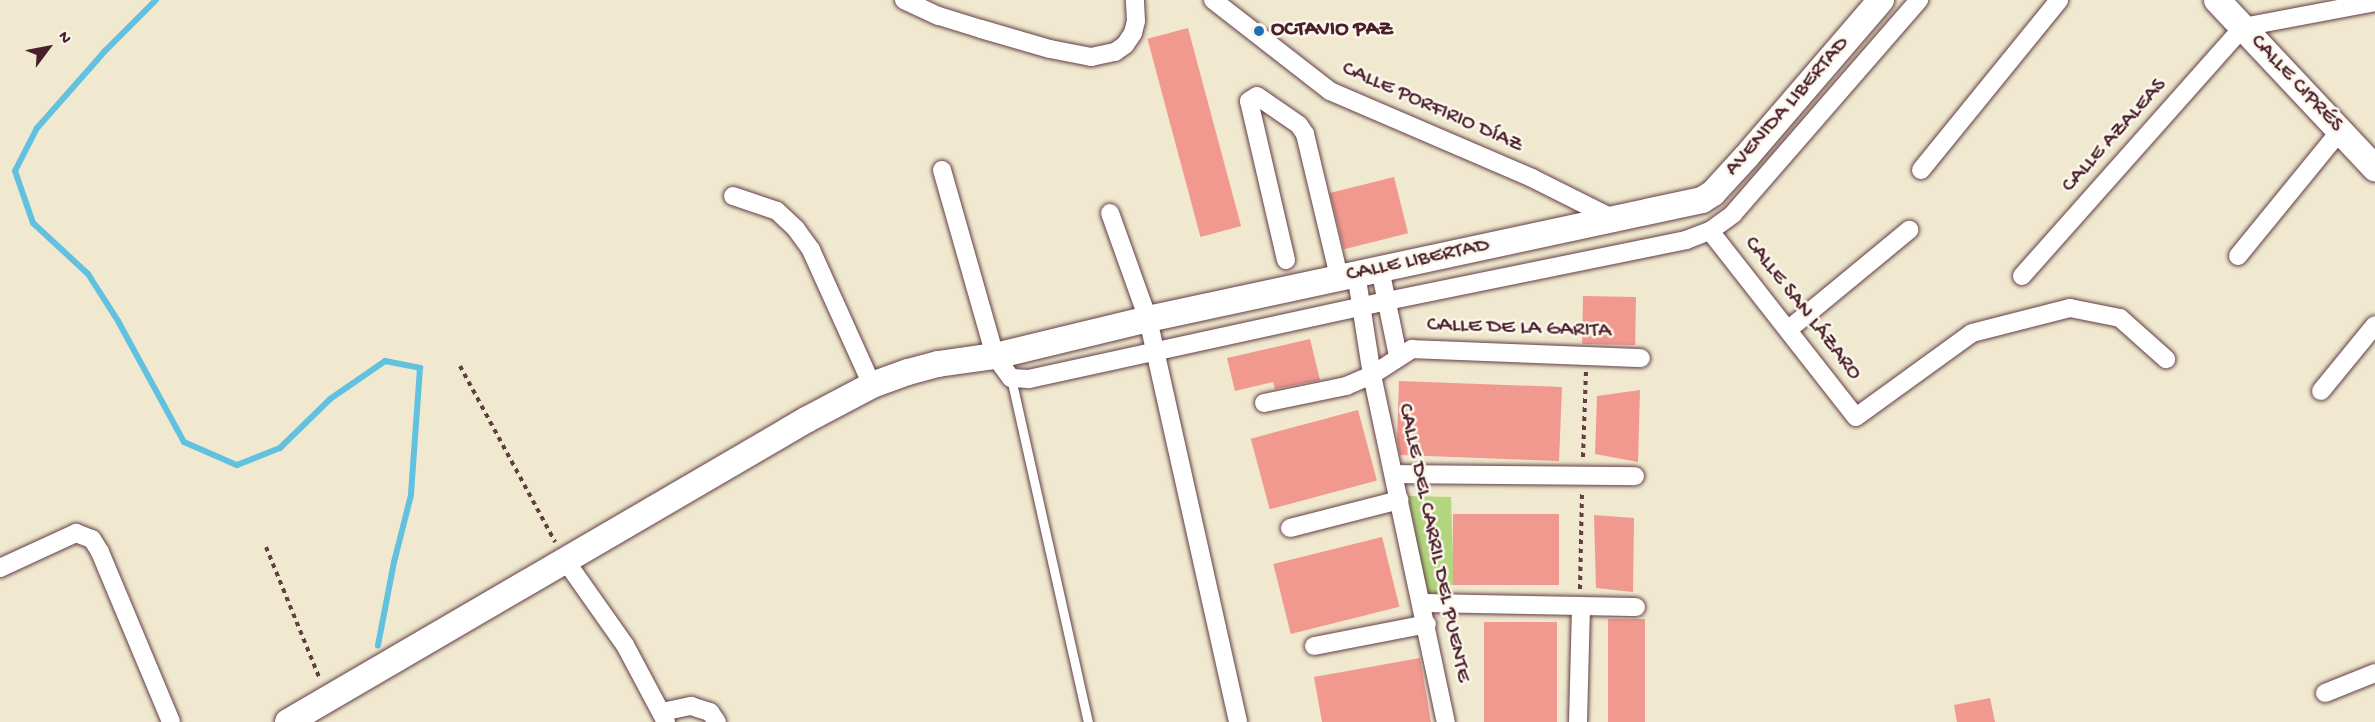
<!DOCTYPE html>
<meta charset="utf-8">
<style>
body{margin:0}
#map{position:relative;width:2375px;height:722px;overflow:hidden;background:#f0e9cf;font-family:"Gochi Hand",sans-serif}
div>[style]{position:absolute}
.green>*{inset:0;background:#b2d57d}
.stream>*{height:6px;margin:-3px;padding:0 3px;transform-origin:3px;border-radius:3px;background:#61c1df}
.building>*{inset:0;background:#f1988f;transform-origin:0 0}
.path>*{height:4px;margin-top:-2px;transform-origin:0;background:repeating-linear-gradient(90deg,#633d44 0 4.5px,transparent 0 9px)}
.roads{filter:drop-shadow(0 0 2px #633d44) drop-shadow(0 0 2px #633d44)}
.lane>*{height:9px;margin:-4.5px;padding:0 4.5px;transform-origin:4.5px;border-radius:4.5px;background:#fff}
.street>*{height:18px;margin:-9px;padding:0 9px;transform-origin:9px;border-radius:9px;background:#fff}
.secondary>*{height:26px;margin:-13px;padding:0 13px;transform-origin:13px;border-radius:13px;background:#fff}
.dots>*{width:16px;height:16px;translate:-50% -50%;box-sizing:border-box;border:3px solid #fbf7ec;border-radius:50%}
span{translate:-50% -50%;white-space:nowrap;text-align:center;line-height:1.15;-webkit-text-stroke:5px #fbf7ec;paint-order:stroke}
.poi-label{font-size:22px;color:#4a1f2b;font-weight:700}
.left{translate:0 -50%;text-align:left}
.street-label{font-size:22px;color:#4a1f2b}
.north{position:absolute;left:18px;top:18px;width:60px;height:60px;-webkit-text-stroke:4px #fbf7ec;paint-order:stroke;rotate:58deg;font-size:16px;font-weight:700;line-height:24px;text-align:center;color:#4a1f2b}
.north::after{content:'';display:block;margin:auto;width:21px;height:27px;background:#4a1f2b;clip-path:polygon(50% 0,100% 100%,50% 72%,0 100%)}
</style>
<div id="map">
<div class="green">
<div style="clip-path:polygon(1408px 496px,1451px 497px,1454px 585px,1448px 585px,1448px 597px,1428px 597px)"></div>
</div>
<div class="stream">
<div style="left:156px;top:0;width:72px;rotate:135deg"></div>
<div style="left:105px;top:51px;width:103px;rotate:131.4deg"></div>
<div style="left:37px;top:128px;width:48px;rotate:117.1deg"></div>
<div style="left:15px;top:171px;width:55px;rotate:70.9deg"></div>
<div style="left:33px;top:223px;width:75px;rotate:42.8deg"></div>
<div style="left:88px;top:274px;width:56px;rotate:57.4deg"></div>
<div style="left:118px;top:321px;width:138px;rotate:61.4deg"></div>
<div style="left:184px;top:442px;width:58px;rotate:23.5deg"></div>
<div style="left:237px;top:465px;width:46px;rotate:-21.6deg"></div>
<div style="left:280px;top:448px;width:70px;rotate:-44.4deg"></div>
<div style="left:330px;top:399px;width:67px;rotate:-34.6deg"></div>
<div style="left:385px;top:361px;width:36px;rotate:11deg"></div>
<div style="left:420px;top:368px;width:127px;rotate:94.1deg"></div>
<div style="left:411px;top:495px;width:69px;rotate:104.2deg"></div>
<div style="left:394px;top:562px;width:85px;rotate:100.9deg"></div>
</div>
<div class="building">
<div style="left:1188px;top:28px;width:205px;height:42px;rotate:75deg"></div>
<div style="left:1394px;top:177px;width:58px;height:66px;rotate:76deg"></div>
<div style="left:1583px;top:296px;width:53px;height:48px;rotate:1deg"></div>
<div style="clip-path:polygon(1310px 339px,1320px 380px,1275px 389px,1273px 382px,1235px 391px,1227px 358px)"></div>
<div style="clip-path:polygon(1399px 381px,1562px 387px,1559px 461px,1400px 455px,1397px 438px)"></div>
<div style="clip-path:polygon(1640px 390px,1638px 462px,1595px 454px,1597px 396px)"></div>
<div style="left:1358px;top:410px;width:73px;height:111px;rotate:75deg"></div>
<div style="left:1453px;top:514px;width:106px;height:71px"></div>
<div style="clip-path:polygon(1594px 515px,1634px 518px,1633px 592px,1596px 588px)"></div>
<div style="left:1382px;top:537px;width:72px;height:112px;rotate:76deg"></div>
<div style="left:1608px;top:619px;width:37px;height:103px"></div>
<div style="left:1484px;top:622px;width:73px;height:100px"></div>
<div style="clip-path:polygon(1420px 658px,1431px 722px,1322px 722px,1314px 677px)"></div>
<div style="clip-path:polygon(1990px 698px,1995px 722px,1957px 722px,1954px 705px)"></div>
</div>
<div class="path">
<div style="left:460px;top:366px;width:200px;rotate:61.6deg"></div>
<div style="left:1583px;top:457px;width:85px;rotate:-88deg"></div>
<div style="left:266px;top:547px;width:143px;rotate:67.8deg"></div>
<div style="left:1580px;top:589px;width:97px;rotate:-88.8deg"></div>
</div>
<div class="roads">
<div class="lane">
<div style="left:1011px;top:378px;width:353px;rotate:77.4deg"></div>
</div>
<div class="street">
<div style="left:904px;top:0;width:38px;rotate:25deg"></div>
<div style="left:939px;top:16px;width:44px;rotate:17.2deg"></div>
<div style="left:981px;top:29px;width:72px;rotate:16.2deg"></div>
<div style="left:1050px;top:49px;width:42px;rotate:11deg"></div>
<div style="left:1091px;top:57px;width:25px;rotate:-12deg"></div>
<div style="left:1115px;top:52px;width:12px;rotate:-35deg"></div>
<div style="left:1125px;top:45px;width:14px;rotate:-56deg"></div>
<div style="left:1133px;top:33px;width:12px;rotate:-76deg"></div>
<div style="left:1136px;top:21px;width:21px;rotate:-93deg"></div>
<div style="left:1213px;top:0;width:148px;rotate:37.9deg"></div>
<div style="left:1330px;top:91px;width:220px;rotate:23.3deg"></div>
<div style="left:1532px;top:178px;width:94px;rotate:26.6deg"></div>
<div style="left:942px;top:170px;width:193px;rotate:74.1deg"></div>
<div style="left:995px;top:356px;width:27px;rotate:54deg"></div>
<div style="left:1011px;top:378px;width:18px;rotate:3deg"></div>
<div style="left:1029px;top:379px;width:366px;rotate:-12.3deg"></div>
<div style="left:1387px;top:301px;width:305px;rotate:-11.5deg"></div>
<div style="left:1686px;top:240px;width:26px;rotate:-21deg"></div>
<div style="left:1710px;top:231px;width:29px;rotate:-36deg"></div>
<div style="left:1733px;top:214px;width:284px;rotate:-49deg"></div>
<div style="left:1921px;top:170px;width:219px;rotate:-50.9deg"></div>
<div style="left:733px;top:196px;width:46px;rotate:18.8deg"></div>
<div style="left:777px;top:211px;width:26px;rotate:43deg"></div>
<div style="left:796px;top:229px;width:26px;rotate:54deg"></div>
<div style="left:811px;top:250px;width:148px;rotate:65.7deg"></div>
<div style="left:1110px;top:213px;width:113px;rotate:70.3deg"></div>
<div style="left:1148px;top:319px;width:413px;rotate:77.4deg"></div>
<div style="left:1710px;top:231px;width:236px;rotate:51.9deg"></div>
<div style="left:1856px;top:417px;width:143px;rotate:-35.9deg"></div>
<div style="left:1972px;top:333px;width:101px;rotate:-14.3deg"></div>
<div style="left:2070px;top:308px;width:51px;rotate:11.3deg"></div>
<div style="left:2120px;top:318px;width:62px;rotate:41.7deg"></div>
<div style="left:2238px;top:256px;width:161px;rotate:-50.8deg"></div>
<div style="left:1286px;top:260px;width:163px;rotate:-103.1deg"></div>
<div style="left:1249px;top:101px;width:9px;rotate:-32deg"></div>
<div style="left:1257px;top:96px;width:51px;rotate:34.6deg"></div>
<div style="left:1299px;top:125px;width:11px;rotate:56deg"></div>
<div style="left:1305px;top:134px;width:147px;rotate:76.6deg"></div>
<div style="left:1380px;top:269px;width:89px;rotate:78.3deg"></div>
<div style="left:1356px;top:273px;width:103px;rotate:81.1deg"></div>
<div style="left:1372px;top:375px;width:355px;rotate:78deg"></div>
<div style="left:2022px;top:276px;width:333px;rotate:-48.4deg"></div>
<div style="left:2243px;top:27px;width:134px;rotate:-10.7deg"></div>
<div style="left:1789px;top:329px;width:156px;rotate:-39.5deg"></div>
<div style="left:2321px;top:391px;width:85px;rotate:-50.7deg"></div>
<div style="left:1264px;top:403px;width:84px;rotate:-11.7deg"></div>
<div style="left:1346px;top:386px;width:28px;rotate:-23deg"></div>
<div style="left:1372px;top:375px;width:48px;rotate:-33deg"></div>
<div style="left:1412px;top:349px;width:229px;rotate:2.3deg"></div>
<div style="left:1394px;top:474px;width:241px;rotate:0.5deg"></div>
<div style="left:1290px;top:528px;width:113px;rotate:-14.4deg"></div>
<div style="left:565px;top:560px;width:104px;rotate:54.8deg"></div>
<div style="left:625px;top:645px;width:87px;rotate:62deg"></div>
<div style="left:0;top:568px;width:84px;rotate:-24.7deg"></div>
<div style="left:76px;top:533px;width:17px;rotate:21deg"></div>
<div style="left:92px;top:539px;width:15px;rotate:58deg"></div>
<div style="left:100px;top:552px;width:184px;rotate:67.3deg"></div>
<div style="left:1421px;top:603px;width:215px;rotate:1.1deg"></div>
<div style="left:1314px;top:646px;width:115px;rotate:-11deg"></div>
<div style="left:2325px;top:693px;width:54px;rotate:-21.8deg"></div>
<div style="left:662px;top:712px;width:30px;rotate:-12deg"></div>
<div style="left:691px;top:706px;width:20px;rotate:18deg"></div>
<div style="left:710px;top:712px;width:12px;rotate:55deg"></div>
<div style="left:1578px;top:722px;width:116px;rotate:-88.5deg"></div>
</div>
<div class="secondary">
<div style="left:2217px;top:0;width:231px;rotate:46.8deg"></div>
<div style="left:288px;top:722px;width:600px;rotate:-30.24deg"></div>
<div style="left:806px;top:420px;width:75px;rotate:-27.9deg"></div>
<div style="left:872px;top:385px;width:38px;rotate:-20deg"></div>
<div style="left:908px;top:372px;width:31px;rotate:-15deg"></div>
<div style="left:938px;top:364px;width:58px;rotate:-8deg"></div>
<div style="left:995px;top:356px;width:157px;rotate:-13.6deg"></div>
<div style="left:1148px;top:319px;width:567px;rotate:-12.12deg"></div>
<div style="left:1702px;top:200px;width:13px;rotate:-32deg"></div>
<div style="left:1713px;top:193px;width:49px;rotate:-47.5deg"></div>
<div style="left:1746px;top:157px;width:207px;rotate:-49.3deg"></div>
</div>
</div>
<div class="dots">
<div style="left:1259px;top:31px;background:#1f6fb2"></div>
</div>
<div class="poi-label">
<span class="left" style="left:1271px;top:31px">OCTAVIO PAZ</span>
</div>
<div class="street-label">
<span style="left:2296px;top:84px;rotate:47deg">CALLE CIPRÉS</span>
<span style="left:1788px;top:107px;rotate:-49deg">AVENIDA LIBERTAD</span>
<span style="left:1432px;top:108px;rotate:24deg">CALLE PORFIRIO DÍAZ</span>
<span style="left:2115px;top:136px;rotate:-48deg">CALLE AZALEAS</span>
<span style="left:1418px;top:261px;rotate:-12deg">CALLE LIBERTAD</span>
<span style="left:1802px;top:309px;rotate:52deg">CALLE SAN LÁZARO</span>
<span style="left:1519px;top:329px;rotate:2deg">CALLE DE LA GARITA</span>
<span style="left:1433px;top:543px;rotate:78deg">CALLE DEL CARRIL DEL PUENTE</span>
</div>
<div class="north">N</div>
</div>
